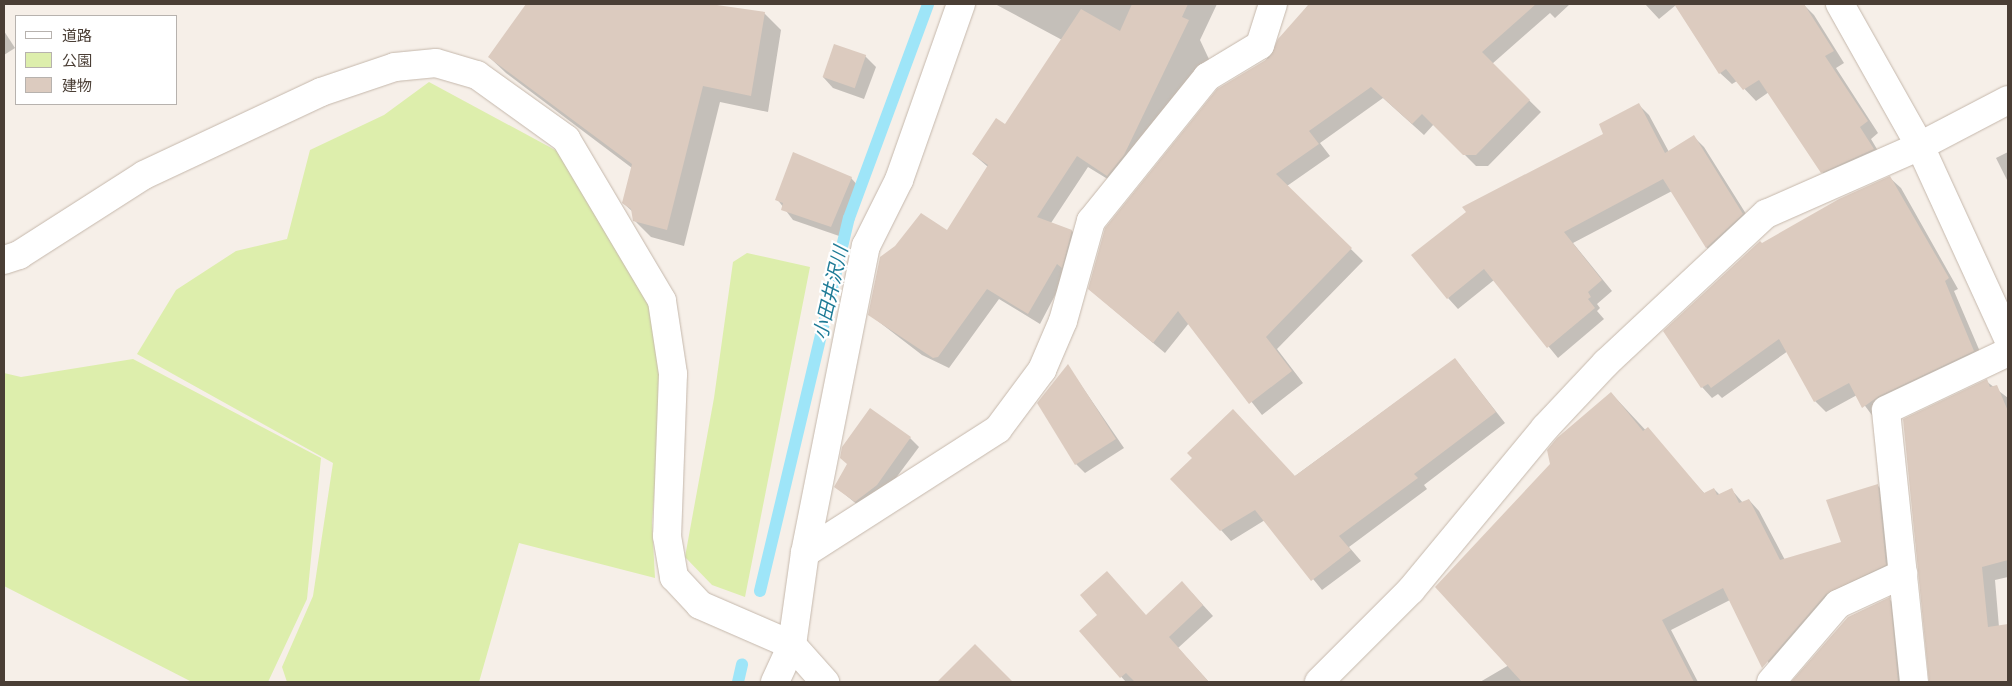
<!DOCTYPE html>
<meta charset="utf-8">
<style>
body{margin:0}
#map{position:relative;width:2012px;height:686px;overflow:hidden;background:#f6efe8;font-family:Helvetica,"Noto Sans JP",sans-serif}
div>[style]{position:absolute}
.green>*{inset:0;background:#ddeeac}
.shadow>*{inset:0;background:#0003}
.stream>*{height:12px;margin:-6px;padding:0 6px;transform-origin:6px;border-radius:6px;background:#9ee5f8}
.building>*{inset:0;background:#dccbbf;transform-origin:0 0}
.roads{filter:drop-shadow(0 0 1px #c5b8ac) drop-shadow(0 0 1px #c5b8ac)}
.minor>*{height:28px;margin:-14px;padding:0 14px;transform-origin:14px;border-radius:14px;background:#fff}
.tertiary>*{height:28px;margin:-14px;padding:0 14px;transform-origin:14px;border-radius:14px;background:#fff}
span{translate:-50% -50%;white-space:nowrap;text-align:center;line-height:1.15;-webkit-text-stroke:4.5px #fff;paint-order:stroke}
.water-label{font-size:19px;color:#1e7b96;font-style:italic}
.frame{position:absolute;inset:0;border:5px solid #4a3e35;pointer-events:none}
.legend{position:absolute;left:15px;top:15px;width:162px;height:90px;box-sizing:border-box;background:#fff;border:1px solid #b7b2ae;margin:0;padding:6px 9px;list-style:none;font-size:15px;color:#4a3e35}
.legend li{display:flex;align-items:center;gap:10px;height:25px}
.legend b{width:25px;border:1px solid #b7b2ae}
</style>
<div id="map">
<div class="green">
<div style="clip-path:polygon(429px 82px,557px 151px,653px 304px,663px 377px,652px 523px,655px 578px,519px 543px,479px 682px,287px 682px,282px 667px,313px 596px,333px 463px,137px 354px,176px 290px,236px 251px,287px 239px,310px 150px,384px 115px)"></div>
<div style="clip-path:polygon(747px 253px,810px 267px,745px 597px,712px 585px,685px 557px,714px 398px,733px 262px)"></div>
<div style="clip-path:polygon(133px 359px,321px 458px,307px 599px,268px 682px,192px 682px,4px 586px,4px 373px,21px 377px)"></div>
</div>
<div class="shadow">
<div style="clip-path:polygon(528px 4px,701px 4px,764px 13px,781px 30px,768px 112px,720px 102px,684px 246px,651px 237px,634px 220px,633px 212px,623px 203px,632px 168px,506px 73px,489px 57px)"></div>
<div style="clip-path:polygon(995px 4px,1217px 4px,1200px 40px,1215px 72px,1119px 186px,1088px 167px,1051px 223px,1072px 231px,1083px 242px,1040px 324px,999px 299px,949px 368px,922px 355px,870px 315px,948px 232px,988px 167px,973px 154px,1005px 126px,1064px 41px)"></div>
<div style="clip-path:polygon(1309px 4px,1570px 4px,1555px 18px,1550px 13px,1492px 64px,1541px 112px,1488px 166px,1476px 166px,1434px 124px,1424px 135px,1383px 98px,1320px 143px,1330px 156px,1287px 186px,1363px 261px,1277px 349px,1303px 383px,1262px 415px,1189px 323px,1165px 353px,1089px 289px)"></div>
<div style="clip-path:polygon(1645px 4px,1789px 4px,1793px 10px,1803px 4px,1814px 15px,1844px 63px,1836px 68px,1878px 133px,1871px 139px,1884px 161px,1834px 183px,1822px 172px,1769px 92px,1756px 101px,1737px 81px,1732px 84px,1720px 73px,1676px 5px,1659px 19px)"></div>
<div style="clip-path:polygon(4px 31px,15px 48px,4px 55px)"></div>
<div style="clip-path:polygon(865px 56px,876px 67px,864px 99px,833px 88px,823px 77px)"></div>
<div style="clip-path:polygon(1639px 105px,1649px 115px,1669px 152px,1694px 137px,1704px 147px,1753px 225px,1718px 258px,1707px 248px,1672px 191px,1573px 243px,1612px 291px,1597px 304px,1600px 308px,1597px 311px,1604px 319px,1558px 358px,1494px 280px,1458px 309px,1448px 298px,1605px 134px)"></div>
<div style="clip-path:polygon(2008px 152px,2008px 182px,1996px 158px)"></div>
<div style="clip-path:polygon(851px 178px,861px 189px,842px 237px,793px 220px,777px 199px)"></div>
<div style="clip-path:polygon(1890px 178px,1901px 188px,1958px 289px,1954px 291px,1984px 361px,1874px 418px,1857px 395px,1826px 412px,1815px 401px,1788px 351px,1722px 398px,1718px 394px,1712px 398px,1702px 387px,1762px 245px)"></div>
<div style="clip-path:polygon(1455px 359px,1505px 423px,1424px 485px,1427px 489px,1349px 547px,1361px 561px,1322px 590px,1265px 520px,1231px 541px,1221px 530px)"></div>
<div style="clip-path:polygon(1068px 366px,1124px 448px,1085px 473px,1076px 464px)"></div>
<div style="clip-path:polygon(1986px 381px,2008px 398px,2008px 577px,1995px 580px,1999px 627px,2008px 625px,2008px 682px,1930px 682px)"></div>
<div style="clip-path:polygon(1611px 393px,1705px 494px,1714px 489px,1720px 495px,1731px 489px,1743px 503px,1749px 500px,1759px 511px,1785px 560px,1842px 543px,1878px 486px,1888px 496px,1896px 575px,1837px 604px,1778px 672px,1768px 662px,1730px 600px,1671px 630px,1698px 682px,1480px 682px,1509px 665px,1551px 464px)"></div>
<div style="clip-path:polygon(910px 438px,919px 447px,878px 502px,865px 511px,836px 487px)"></div>
<div style="clip-path:polygon(1192px 593px,1213px 616px,1178px 648px,1209px 682px,1126px 682px,1080px 631px,1146px 616px)"></div>
<div style="clip-path:polygon(1889px 599px,1900px 609px,1907px 682px,1792px 682px,1848px 618px)"></div>
<div style="clip-path:polygon(975px 646px,1007px 678px,1003px 682px,939px 682px)"></div>
</div>
<div class="stream">
<div style="left:760px;top:591px;width:383px;rotate:-76.6deg"></div>
<div style="left:849px;top:218px;width:228px;rotate:-69.7deg"></div>
<div style="left:738px;top:682px;width:18px;rotate:-77deg"></div>
</div>
<div class="building">
<div style="clip-path:polygon(526px 4px,710px 4px,765px 12px,751px 96px,703px 86px,667px 230px,633px 221px,631px 209px,622px 203px,632px 164px,488px 57px)"></div>
<div style="clip-path:polygon(1132px 4px,1188px 4px,1182px 17px,1189px 20px,1124px 155px,1107px 176px,1077px 156px,1037px 217px,1072px 230px,1062px 268px,1057px 264px,1028px 314px,987px 289px,938px 357px,933px 358px,868px 315px,880px 257px,895px 246px,921px 213px,947px 230px,988px 165px,972px 154px,996px 118px,1005px 124px,1081px 9px,1120px 31px)"></div>
<div style="clip-path:polygon(1309px 4px,1536px 4px,1482px 52px,1530px 100px,1476px 155px,1463px 155px,1422px 114px,1412px 124px,1371px 87px,1309px 131px,1319px 144px,1276px 174px,1352px 248px,1266px 337px,1292px 371px,1249px 404px,1178px 311px,1153px 343px,1088px 289px,1105px 228px,1217px 89px,1269px 58px,1278px 39px)"></div>
<div style="clip-path:polygon(1674px 4px,1804px 4px,1834px 51px,1825px 56px,1868px 121px,1860px 127px,1874px 149px,1821px 173px,1759px 80px,1743px 90px,1726px 69px,1719px 74px)"></div>
<div style="left:834px;top:44px;width:34px;height:35px;rotate:19deg"></div>
<div style="clip-path:polygon(1639px 103px,1665px 153px,1694px 135px,1743px 214px,1706px 248px,1663px 179px,1564px 232px,1602px 280px,1588px 292px,1591px 297px,1588px 299px,1595px 308px,1547px 348px,1484px 269px,1447px 299px,1411px 255px,1466px 212px,1462px 207px,1603px 134px,1599px 124px)"></div>
<div style="clip-path:polygon(793px 152px,852px 177px,831px 227px,781px 210px,783px 203px,775px 200px)"></div>
<div style="clip-path:polygon(1890px 176px,1949px 278px,1945px 281px,1974px 351px,1879px 396px,1862px 408px,1849px 383px,1814px 402px,1779px 339px,1711px 388px,1708px 384px,1701px 388px,1663px 331px,1760px 241px,1762px 243px,1839px 199px)"></div>
<div style="clip-path:polygon(1455px 358px,1496px 412px,1414px 474px,1418px 478px,1339px 536px,1351px 550px,1311px 581px,1255px 510px,1220px 531px,1170px 479px,1192px 458px,1187px 453px,1233px 409px,1295px 476px)"></div>
<div style="clip-path:polygon(1068px 364px,1116px 439px,1075px 465px,1037px 403px)"></div>
<div style="clip-path:polygon(1987px 379px,1990px 387px,1997px 385px,2008px 411px,2008px 560px,1982px 567px,1988px 627px,2008px 624px,2008px 682px,1929px 682px,1903px 419px)"></div>
<div style="clip-path:polygon(1611px 392px,1643px 431px,1648px 427px,1704px 493px,1714px 488px,1717px 495px,1732px 488px,1739px 503px,1749px 499px,1780px 560px,1841px 542px,1826px 500px,1878px 484px,1886px 565px,1826px 594px,1762px 668px,1723px 588px,1662px 620px,1694px 682px,1522px 682px,1435px 587px,1550px 464px,1547px 450px,1557px 438px)"></div>
<div style="clip-path:polygon(870px 408px,911px 437px,877px 485px,855px 502px,834px 487px,847px 464px,840px 458px,842px 447px)"></div>
<div style="clip-path:polygon(1107px 571px,1146px 615px,1182px 581px,1203px 605px,1169px 637px,1209px 682px,1135px 682px,1126px 673px,1120px 678px,1079px 631px,1097px 615px,1080px 595px)"></div>
<div style="clip-path:polygon(1890px 597px,1898px 681px,1791px 682px,1848px 617px)"></div>
<div style="clip-path:polygon(975px 644px,1013px 682px,937px 682px)"></div>
</div>
<div class="roads">
<div class="minor">
<div style="left:4px;top:260px;width:16px;rotate:-18deg"></div>
<div style="left:19px;top:255px;width:148px;rotate:-32.6deg"></div>
<div style="left:144px;top:175px;width:195px;rotate:-25.1deg"></div>
<div style="left:321px;top:92px;width:78px;rotate:-18.7deg"></div>
<div style="left:395px;top:67px;width:41px;rotate:-5.6deg"></div>
<div style="left:436px;top:63px;width:43px;rotate:16.3deg"></div>
<div style="left:477px;top:75px;width:110px;rotate:35.7deg"></div>
<div style="left:566px;top:139px;width:188px;rotate:59.3deg"></div>
<div style="left:662px;top:301px;width:74px;rotate:81.4deg"></div>
<div style="left:673px;top:374px;width:162px;rotate:92.1deg"></div>
<div style="left:667px;top:536px;width:42px;rotate:80.3deg"></div>
<div style="left:674px;top:577px;width:38px;rotate:47deg"></div>
<div style="left:700px;top:605px;width:100px;rotate:23.5deg"></div>
<div style="left:792px;top:645px;width:50px;rotate:48.3deg"></div>
<div style="left:805px;top:553px;width:229px;rotate:-32.7deg"></div>
<div style="left:998px;top:429px;width:74px;rotate:-53.3deg"></div>
<div style="left:1042px;top:370px;width:53px;rotate:-66.8deg"></div>
<div style="left:1063px;top:321px;width:104px;rotate:-74.4deg"></div>
<div style="left:1091px;top:221px;width:185px;rotate:-51.1deg"></div>
<div style="left:1207px;top:77px;width:62px;rotate:-31.1deg"></div>
<div style="left:1260px;top:45px;width:43px;rotate:-72.4deg"></div>
<div style="left:775px;top:682px;width:41px;rotate:-65.3deg"></div>
<div style="left:792px;top:645px;width:93px;rotate:-82deg"></div>
<div style="left:805px;top:553px;width:313px;rotate:-78.8deg"></div>
<div style="left:866px;top:246px;width:74px;rotate:-63.4deg"></div>
<div style="left:899px;top:180px;width:187px;rotate:-70.6deg"></div>
<div style="left:1319px;top:682px;width:130px;rotate:-45deg"></div>
<div style="left:1411px;top:590px;width:210px;rotate:-50.4deg"></div>
<div style="left:1545px;top:428px;width:89px;rotate:-46.8deg"></div>
<div style="left:1606px;top:363px;width:219px;rotate:-43deg"></div>
<div style="left:1766px;top:214px;width:168px;rotate:-23.8deg"></div>
<div style="left:1920px;top:146px;width:99px;rotate:-27.6deg"></div>
<div style="left:1771px;top:682px;width:103px;rotate:-49.3deg"></div>
<div style="left:1838px;top:604px;width:72px;rotate:-24.8deg"></div>
<div style="left:1914px;top:682px;width:273px;rotate:-95.9deg"></div>
<div style="left:1886px;top:410px;width:135px;rotate:-25.4deg"></div>
</div>
<div class="tertiary">
<div style="left:1840px;top:4px;width:163px;rotate:60.6deg"></div>
<div style="left:1920px;top:146px;width:211px;rotate:65.4deg"></div>
</div>
</div>
<div class="water-label">
<span style="left:831px;top:293px;rotate:-77deg">小田井沢川</span>
</div>
<div class="frame"></div>
<ul class="legend">
<li><b style="height:6px;background:#fff"></b>道路</li>
<li><b style="height:14px;background:#ddeeac"></b>公園</li>
<li><b style="height:14px;background:#dccbbf"></b>建物</li>
</ul>
</div>
